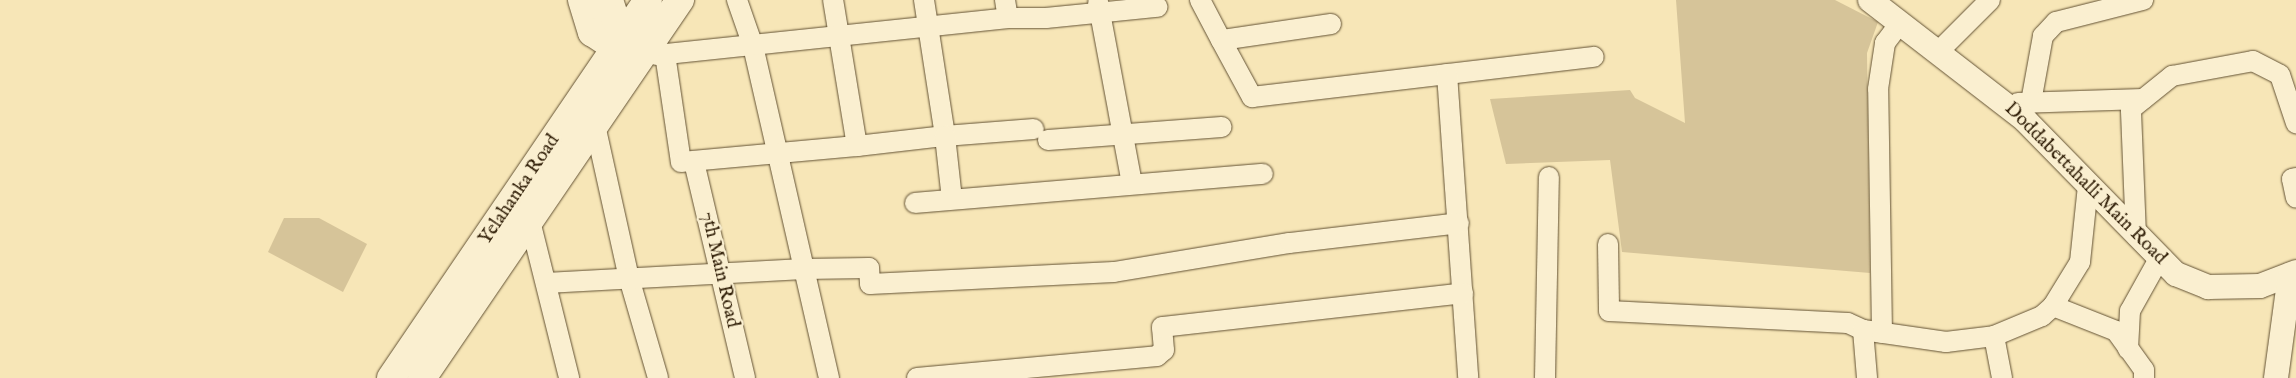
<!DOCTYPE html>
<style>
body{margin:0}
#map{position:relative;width:2296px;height:378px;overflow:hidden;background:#f7e6b7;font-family:"IM FELL English",serif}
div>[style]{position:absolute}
.green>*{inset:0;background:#d6c499}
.roads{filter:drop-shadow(0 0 1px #635234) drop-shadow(0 0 1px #635234)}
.minor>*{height:20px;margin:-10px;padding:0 10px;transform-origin:10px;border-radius:10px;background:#faefd0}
.tertiary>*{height:24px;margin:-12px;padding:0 12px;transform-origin:12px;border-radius:12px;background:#faefd0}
.secondary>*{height:28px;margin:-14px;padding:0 14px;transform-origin:14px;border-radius:14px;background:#faefd0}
span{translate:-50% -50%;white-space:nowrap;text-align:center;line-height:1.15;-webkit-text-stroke:4.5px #faefd0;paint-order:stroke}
.street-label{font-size:19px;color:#322009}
</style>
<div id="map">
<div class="green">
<div style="clip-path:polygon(1676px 0,1835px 0,1878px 22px,1867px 53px,1870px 273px,1622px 252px,1610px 160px,1506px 164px,1490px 99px,1630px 90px,1635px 98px,1685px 123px)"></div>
<div style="clip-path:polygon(284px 218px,319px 218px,367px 244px,343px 292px,268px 252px)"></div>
</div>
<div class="roads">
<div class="minor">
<div style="left:737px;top:0;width:49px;rotate:70.8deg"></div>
<div style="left:753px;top:46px;width:341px;rotate:77.1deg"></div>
<div style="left:924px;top:0;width:138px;rotate:81.2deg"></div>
<div style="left:945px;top:136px;width:89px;rotate:-4.5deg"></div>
<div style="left:1005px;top:0;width:18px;rotate:81deg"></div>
<div style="left:1200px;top:0;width:45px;rotate:62.3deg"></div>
<div style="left:1098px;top:2px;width:184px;rotate:79.4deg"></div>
<div style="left:1331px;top:24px;width:111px;rotate:171.7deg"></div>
<div style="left:1221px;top:40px;width:65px;rotate:61.5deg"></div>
<div style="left:1252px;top:97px;width:344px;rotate:-6.7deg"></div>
<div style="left:1939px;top:51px;width:72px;rotate:-45deg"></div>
<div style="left:665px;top:54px;width:109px;rotate:81.6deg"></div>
<div style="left:681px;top:162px;width:177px;rotate:-5.2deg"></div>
<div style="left:857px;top:146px;width:148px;rotate:-99.3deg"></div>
<div style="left:657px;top:55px;width:353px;rotate:-6deg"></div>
<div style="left:1008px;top:18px;width:38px"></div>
<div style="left:1046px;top:18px;width:112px;rotate:-5.7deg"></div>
<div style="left:1447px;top:74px;width:305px;rotate:86deg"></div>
<div style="left:2031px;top:102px;width:67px;rotate:-79.7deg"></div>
<div style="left:2043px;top:36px;width:19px;rotate:-47deg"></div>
<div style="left:2056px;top:22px;width:90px;rotate:-14.2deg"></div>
<div style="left:2018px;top:103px;width:125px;rotate:-1.8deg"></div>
<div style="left:595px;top:125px;width:157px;rotate:77.5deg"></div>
<div style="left:629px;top:278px;width:104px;rotate:73.8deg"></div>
<div style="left:1048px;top:140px;width:174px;rotate:-4.3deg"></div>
<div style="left:857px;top:146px;width:89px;rotate:-6.5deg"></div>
<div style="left:945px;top:136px;width:63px;rotate:83.7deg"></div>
<div style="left:694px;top:162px;width:222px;rotate:76.7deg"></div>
<div style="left:2296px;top:178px;width:4px;rotate:166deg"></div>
<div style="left:2292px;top:179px;width:19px;rotate:78deg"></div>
<div style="left:915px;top:203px;width:349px;rotate:-4.8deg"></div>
<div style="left:530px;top:221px;width:162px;rotate:76deg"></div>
<div style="left:2136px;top:236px;width:127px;rotate:-92.3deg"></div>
<div style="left:2131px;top:109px;width:53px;rotate:-38.8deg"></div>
<div style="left:2172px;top:76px;width:82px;rotate:-10.5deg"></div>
<div style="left:2253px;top:61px;width:30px;rotate:27deg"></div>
<div style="left:2280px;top:75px;width:51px;rotate:71.6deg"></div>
<div style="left:1608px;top:244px;width:67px;rotate:89.1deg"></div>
<div style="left:1609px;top:311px;width:239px;rotate:2.9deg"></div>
<div style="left:1848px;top:323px;width:17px;rotate:25deg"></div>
<div style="left:1863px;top:330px;width:48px;rotate:85.2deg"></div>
<div style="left:546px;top:283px;width:258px;rotate:-3.1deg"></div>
<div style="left:804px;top:269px;width:65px;rotate:-0.9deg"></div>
<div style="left:869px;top:268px;width:16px;rotate:86deg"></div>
<div style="left:870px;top:284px;width:244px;rotate:-2.8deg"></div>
<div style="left:1114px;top:272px;width:178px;rotate:-9.4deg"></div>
<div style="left:1290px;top:243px;width:170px;rotate:-6.7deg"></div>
<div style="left:2053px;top:306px;width:68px;rotate:21.6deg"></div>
<div style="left:2116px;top:331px;width:48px;rotate:54.3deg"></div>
<div style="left:2144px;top:370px;width:8px;rotate:90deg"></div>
<div style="left:1863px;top:330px;width:84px;rotate:8.2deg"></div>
<div style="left:1946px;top:342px;width:48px;rotate:-7.1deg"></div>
<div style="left:1994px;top:336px;width:52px;rotate:-22.6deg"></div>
<div style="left:2042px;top:316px;width:15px;rotate:-42deg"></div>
<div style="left:2053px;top:306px;width:52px;rotate:-58.5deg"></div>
<div style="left:2080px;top:262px;width:76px;rotate:-84deg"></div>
<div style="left:1882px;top:333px;width:244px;rotate:-90.9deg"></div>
<div style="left:1878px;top:89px;width:47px;rotate:-81.3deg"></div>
<div style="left:1885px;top:43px;width:26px;rotate:-53deg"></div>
<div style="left:1994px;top:336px;width:43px;rotate:79.2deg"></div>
<div style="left:2128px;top:349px;width:38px;rotate:-87deg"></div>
<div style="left:2130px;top:311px;width:60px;rotate:-60.9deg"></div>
<div style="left:917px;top:378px;width:241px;rotate:-5.2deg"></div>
<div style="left:1157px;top:356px;width:9px;rotate:-41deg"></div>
<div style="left:1164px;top:350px;width:23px;rotate:-95deg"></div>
<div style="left:1162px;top:327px;width:303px;rotate:-6.4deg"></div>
<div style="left:1545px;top:378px;width:201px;rotate:-88.9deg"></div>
</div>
<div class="tertiary">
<div style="left:1870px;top:0;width:196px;rotate:37.7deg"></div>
<div style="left:2025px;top:120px;width:216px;rotate:45.6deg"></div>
<div style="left:2176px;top:274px;width:35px;rotate:22deg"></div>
<div style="left:2208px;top:287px;width:52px;rotate:-1.1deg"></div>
<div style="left:2260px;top:286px;width:39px;rotate:-21deg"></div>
<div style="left:2276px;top:378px;width:104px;rotate:-82.3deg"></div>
</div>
<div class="secondary">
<div style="left:582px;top:0;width:34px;rotate:73deg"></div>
<div style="left:592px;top:32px;width:47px;rotate:33.7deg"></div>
<div style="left:609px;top:0;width:20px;rotate:72deg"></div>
<div style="left:615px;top:19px;width:19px;rotate:55deg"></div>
<div style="left:626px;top:35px;width:17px;rotate:33deg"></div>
<div style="left:391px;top:378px;width:457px;rotate:-55.8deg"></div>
<div style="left:422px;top:378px;width:458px;rotate:-55.7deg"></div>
</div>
</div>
<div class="street-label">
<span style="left:2085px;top:184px;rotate:45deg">Doddabettahalli Main Road</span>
<span style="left:520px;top:190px;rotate:-56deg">Yelahanka Road</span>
<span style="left:719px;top:270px;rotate:77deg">7th Main Road</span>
</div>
</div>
